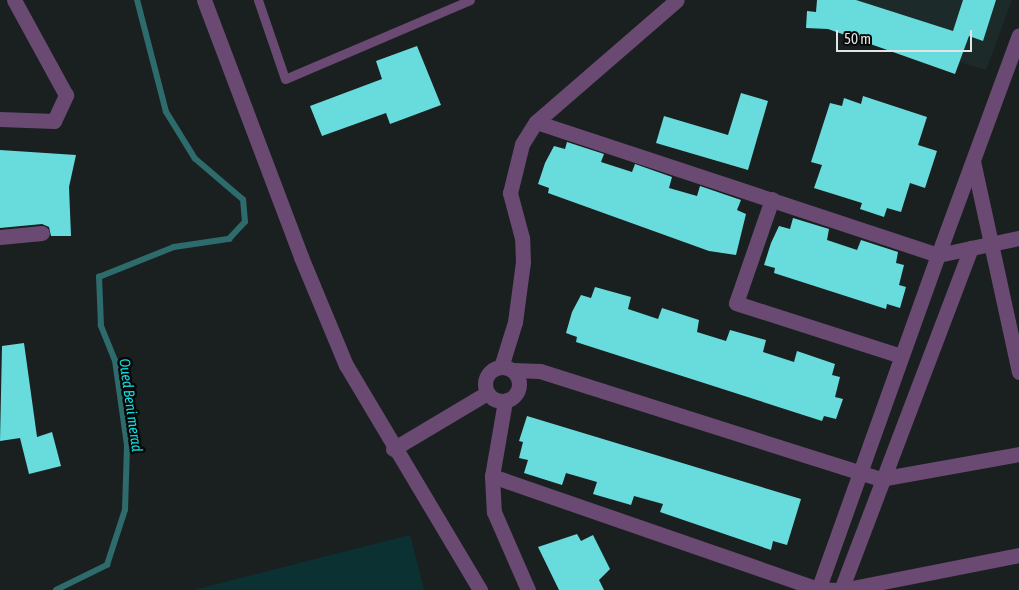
<!DOCTYPE html>
<style>
body{margin:0}
#map{position:relative;width:1019px;height:590px;overflow:hidden;background:#1a2020;font-family:"Asap Condensed",sans-serif}
div>[style]{position:absolute}
.built>*{inset:0;background:#1c2a2a}
.green>*{inset:0;background:#0c3132}
.stream>*{height:5.5px;margin:-2.75px;padding:0 2.75px;transform-origin:2.75px;border-radius:2.75px;background:#2e6b6c}
.building>*{inset:0;background:#68dcdd}
.lane>*{height:9px;margin:-4.5px;padding:0 4.5px;transform-origin:4.5px;border-radius:4.5px;background:#6a4a72}
.street>*{height:15px;margin:-7.5px;padding:0 7.5px;transform-origin:7.5px;border-radius:7.5px;background:#6a4a72}
.street>.ring{margin:-7.5px;padding:0;box-sizing:content-box;background:none;border:15px solid #6a4a72;border-radius:50%}
span{translate:-50% -50%;white-space:nowrap;text-align:center;line-height:1.15;-webkit-text-stroke:5px #070909;paint-order:stroke}
.water-label{font-size:15px;color:#15dadc;font-style:italic}
.scale{position:absolute;left:836px;top:30px;width:136px;height:22px;box-sizing:border-box;border:2px solid #e1e5e5;border-top:0;padding-left:6px;font-size:15px;line-height:18px;white-space:nowrap;color:#e1e5e5;-webkit-text-stroke:4px #070909;paint-order:stroke}
</style>
<div id="map">
<div class="built">
<div style="clip-path:polygon(826px 0,1012px 0,986px 70px,820px 19px)"></div>
</div>
<div class="green">
<div style="clip-path:polygon(410px 535px,424px 590px,193px 590px)"></div>
</div>
<div class="stream">
<div style="left:56px;top:590px;width:57px;rotate:-26.1deg"></div>
<div style="left:107px;top:565px;width:58px;rotate:-71.9deg"></div>
<div style="left:125px;top:510px;width:65px;rotate:-88.2deg"></div>
<div style="left:127px;top:445px;width:85px;rotate:-98.1deg"></div>
<div style="left:115px;top:361px;width:38px;rotate:-112deg"></div>
<div style="left:101px;top:326px;width:49px;rotate:-92.3deg"></div>
<div style="left:99px;top:277px;width:81px;rotate:-21.8deg"></div>
<div style="left:174px;top:247px;width:56px;rotate:-8.3deg"></div>
<div style="left:229px;top:239px;width:23px;rotate:-47deg"></div>
<div style="left:245px;top:222px;width:22px;rotate:-95deg"></div>
<div style="left:243px;top:200px;width:63px;rotate:-139.5deg"></div>
<div style="left:195px;top:159px;width:55px;rotate:-121.7deg"></div>
<div style="left:166px;top:112px;width:116px;rotate:-104.5deg"></div>
</div>
<div class="building">
<div style="clip-path:polygon(817px 0,856px 0,953px 31px,963px 0,996px 0,983px 41px,969px 36px,955px 74px,828px 29px,806px 28px,807px 11px,816px 12px)"></div>
<div style="clip-path:polygon(417px 46px,441px 105px,390px 124px,386px 113px,322px 136px,310px 106px,382px 79px,376px 61px)"></div>
<div style="clip-path:polygon(741px 93px,768px 101px,748px 170px,656px 143px,664px 116px,728px 135px)"></div>
<div style="clip-path:polygon(863px 96px,927px 117px,918px 145px,937px 151px,925px 188px,910px 183px,901px 212px,887px 208px,884px 217px,860px 209px,862px 203px,814px 188px,822px 165px,811px 162px,830px 103px,842px 106px,844px 98px,861px 104px)"></div>
<div style="clip-path:polygon(567px 142px,604px 154px,601px 162px,632px 172px,635px 164px,672px 177px,669px 188px,697px 196px,700px 186px,741px 200px,737px 210px,746px 214px,736px 255px,709px 251px,548px 193px,549px 188px,538px 184px,545px 163px,554px 146px,565px 149px)"></div>
<div style="clip-path:polygon(0 150px,76px 155px,69px 187px,71px 236px,51px 236px,49px 227px,42px 224px,0 228px)"></div>
<div style="clip-path:polygon(793px 218px,829px 229px,827px 240px,857px 250px,861px 240px,898px 252px,896px 263px,904px 265px,899px 285px,906px 287px,900px 308px,887px 304px,886px 309px,774px 273px,775px 268px,764px 265px,771px 243px,779px 226px,790px 229px)"></div>
<div style="clip-path:polygon(595px 287px,631px 297px,628px 309px,658px 319px,662px 308px,699px 320px,697px 332px,726px 341px,730px 330px,766px 340px,763px 352px,794px 362px,797px 351px,835px 364px,832px 375px,840px 377px,835px 397px,843px 399px,836px 419px,824px 416px,822px 421px,576px 342px,577px 337px,566px 333px,572px 312px,581px 295px,591px 298px)"></div>
<div style="clip-path:polygon(24px 343px,37px 437px,52px 432px,61px 466px,29px 474px,20px 438px,0 441px,2px 346px)"></div>
<div style="clip-path:polygon(527px 416px,801px 499px,787px 545px,773px 541px,771px 550px,660px 512px,663px 504px,634px 496px,631px 505px,593px 494px,597px 482px,566px 473px,562px 485px,524px 473px,528px 460px,519px 458px,523px 442px,519px 441px)"></div>
<div style="clip-path:polygon(577px 534px,581px 541px,593px 535px,610px 569px,599px 580px,604px 590px,559px 590px,538px 547px)"></div>
</div>
<div class="lane">
<div style="left:258px;top:0;width:83px;rotate:71.1deg"></div>
<div style="left:285px;top:79px;width:201px;rotate:-23.1deg"></div>
</div>
<div class="street">
<div style="left:204px;top:0;width:275px;rotate:69.3deg"></div>
<div style="left:301px;top:257px;width:117px;rotate:67.4deg"></div>
<div style="left:346px;top:365px;width:262px;rotate:59.2deg"></div>
<div style="left:0;top:119px;width:54px;rotate:2.1deg"></div>
<div style="left:54px;top:121px;width:29px;rotate:-65deg"></div>
<div style="left:66px;top:95px;width:108px;rotate:-118.7deg"></div>
<div style="left:536px;top:122px;width:423px;rotate:18.3deg"></div>
<div style="left:938px;top:255px;width:234px;rotate:-69.8deg"></div>
<div style="left:973px;top:161px;width:216px;rotate:77.7deg"></div>
<div style="left:772px;top:199px;width:110px;rotate:109.1deg"></div>
<div style="left:736px;top:303px;width:173px;rotate:17.8deg"></div>
<div style="left:0;top:237px;width:42px;rotate:-5.4deg"></div>
<div class="ring" style="left:485px;top:367px;width:19px;height:19px"></div>
<div style="left:501px;top:367px;width:47px;rotate:-72.7deg"></div>
<div style="left:515px;top:322px;width:61px;rotate:-82.4deg"></div>
<div style="left:523px;top:262px;width:24px;rotate:-92deg"></div>
<div style="left:522px;top:238px;width:47px;rotate:-104.9deg"></div>
<div style="left:510px;top:193px;width:50px;rotate:-76.2deg"></div>
<div style="left:522px;top:144px;width:26px;rotate:-58deg"></div>
<div style="left:536px;top:122px;width:186px;rotate:-40.9deg"></div>
<div style="left:513px;top:370px;width:27px;rotate:2deg"></div>
<div style="left:540px;top:371px;width:357px;rotate:17.6deg"></div>
<div style="left:880px;top:479px;width:141px;rotate:-10.2deg"></div>
<div style="left:505px;top:401px;width:76px;rotate:99.8deg"></div>
<div style="left:492px;top:476px;width:36px;rotate:87deg"></div>
<div style="left:494px;top:512px;width:85px;rotate:66.4deg"></div>
<div style="left:393px;top:449px;width:109px;rotate:-30.8deg"></div>
<div style="left:492px;top:476px;width:346px;rotate:19.1deg"></div>
<div style="left:819px;top:589px;width:17px;rotate:3deg"></div>
<div style="left:818px;top:590px;width:356px;rotate:-70.3deg"></div>
<div style="left:938px;top:255px;width:83px;rotate:-11.9deg"></div>
<div style="left:841px;top:590px;width:366px;rotate:-69.2deg"></div>
<div style="left:842px;top:590px;width:180px;rotate:-11.2deg"></div>
</div>
<div class="water-label">
<span style="left:131px;top:405px;rotate:82deg">Oued Beni merad</span>
</div>
<div class="scale">50 m</div>
</div>
